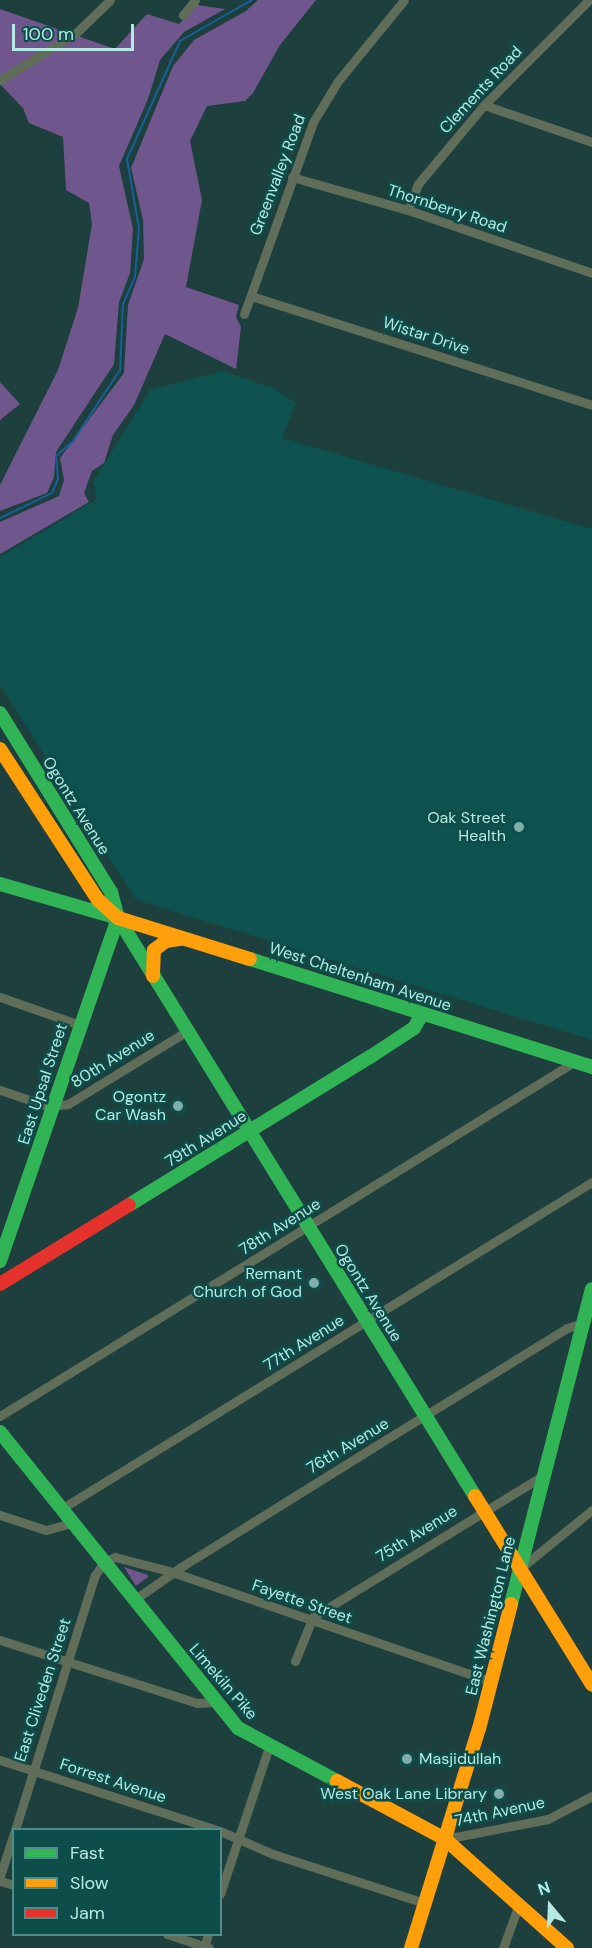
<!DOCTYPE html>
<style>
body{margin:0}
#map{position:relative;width:592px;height:1948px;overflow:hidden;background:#1d3f3d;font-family:"DM Sans",sans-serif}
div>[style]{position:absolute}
.built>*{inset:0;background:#0d524e}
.green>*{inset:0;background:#6f568d}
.stream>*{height:2px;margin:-1px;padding:0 1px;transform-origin:1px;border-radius:1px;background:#176096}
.street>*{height:9px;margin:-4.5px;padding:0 4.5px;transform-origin:4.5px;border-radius:4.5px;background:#5f6d59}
.fast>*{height:14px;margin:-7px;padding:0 7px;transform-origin:7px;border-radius:7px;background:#30b455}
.slow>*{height:14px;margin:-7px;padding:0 7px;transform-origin:7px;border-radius:7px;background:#ff9f0a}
.jam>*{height:14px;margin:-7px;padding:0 7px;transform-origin:7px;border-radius:7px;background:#e5322d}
.dots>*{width:16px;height:16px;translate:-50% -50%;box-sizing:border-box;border:3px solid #0e4e4a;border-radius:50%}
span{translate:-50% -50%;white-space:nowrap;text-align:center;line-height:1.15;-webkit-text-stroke:5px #0e4e4a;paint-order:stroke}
.street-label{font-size:16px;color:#b7e9e4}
.poi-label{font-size:16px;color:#b7e9e4}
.right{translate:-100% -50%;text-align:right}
.left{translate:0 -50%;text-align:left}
.legend{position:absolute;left:12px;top:1828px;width:210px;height:108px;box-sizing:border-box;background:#0e4e4a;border:2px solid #528c88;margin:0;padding:8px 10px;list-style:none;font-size:18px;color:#b7e9e4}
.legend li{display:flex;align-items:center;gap:12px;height:30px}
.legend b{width:30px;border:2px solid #528c88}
.north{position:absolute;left:520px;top:1876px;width:60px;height:60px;-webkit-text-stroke:4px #0e4e4a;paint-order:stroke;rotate:341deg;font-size:16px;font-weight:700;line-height:24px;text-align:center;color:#b7e9e4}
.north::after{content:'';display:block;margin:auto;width:21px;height:27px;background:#b7e9e4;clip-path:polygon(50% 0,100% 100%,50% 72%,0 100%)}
.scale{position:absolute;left:12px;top:24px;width:122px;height:27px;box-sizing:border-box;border:3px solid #b7e9e4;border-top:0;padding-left:8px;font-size:18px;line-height:21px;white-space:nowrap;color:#b7e9e4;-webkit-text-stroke:4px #0e4e4a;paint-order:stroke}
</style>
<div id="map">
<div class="built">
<div style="clip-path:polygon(222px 371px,273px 388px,296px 403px,282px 438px,592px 529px,592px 1040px,136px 900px,0 685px,0 557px,97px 499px,93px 482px,150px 390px)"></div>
</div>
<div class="green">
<div style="clip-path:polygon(258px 0,316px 0,280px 45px,253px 93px,245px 101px,207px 106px,190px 141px,202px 200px,186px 287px,239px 305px,236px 317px,241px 327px,236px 369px,165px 334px,134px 405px,113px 435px,104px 463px,92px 471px,84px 493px,89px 502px,0 554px,0 522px,59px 496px,64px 480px,60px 458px,124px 373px,128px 305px,144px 259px,143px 220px,131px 168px,173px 66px,194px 40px,246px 11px)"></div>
<div style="clip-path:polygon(197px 5px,225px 9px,184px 32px,160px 60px,148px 99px,119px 166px,133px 229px,130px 273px,119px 302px,114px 364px,56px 452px,54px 477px,47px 493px,0 511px,0 485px,58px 370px,78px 308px,92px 224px,89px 203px,66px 190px,63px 137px,29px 123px,23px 108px,0 84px,0 9px,115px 49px,147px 14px,179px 24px)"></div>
<div style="clip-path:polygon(0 382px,20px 404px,0 420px)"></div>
<div style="clip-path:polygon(124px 1567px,148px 1575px,148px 1577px,136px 1586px)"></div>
</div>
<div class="stream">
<div style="left:0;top:518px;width:58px;rotate:-25.7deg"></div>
<div style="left:52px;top:493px;width:15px;rotate:-67deg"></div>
<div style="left:58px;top:479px;width:23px;rotate:-95deg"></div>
<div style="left:56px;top:456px;width:23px;rotate:-41deg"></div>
<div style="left:73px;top:441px;width:85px;rotate:-56.5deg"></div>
<div style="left:120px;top:370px;width:66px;rotate:-87.4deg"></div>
<div style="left:123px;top:304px;width:30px;rotate:-66deg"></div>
<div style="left:135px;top:277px;width:49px;rotate:-85.3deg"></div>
<div style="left:139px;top:228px;width:70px;rotate:-99.9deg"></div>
<div style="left:127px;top:159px;width:129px;rotate:-65.8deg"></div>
<div style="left:180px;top:41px;width:83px;rotate:-29.7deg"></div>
</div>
<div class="street">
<div style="left:183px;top:15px;width:19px;rotate:-51deg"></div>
<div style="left:0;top:80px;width:89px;rotate:-31.7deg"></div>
<div style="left:76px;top:33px;width:47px;rotate:-44.1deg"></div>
<div style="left:484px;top:105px;width:114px;rotate:18.9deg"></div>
<div style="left:292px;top:177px;width:121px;rotate:15.9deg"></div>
<div style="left:408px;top:210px;width:194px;rotate:18.9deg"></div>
<div style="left:408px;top:210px;width:28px;rotate:-69deg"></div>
<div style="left:418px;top:184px;width:103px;rotate:-50.1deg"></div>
<div style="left:484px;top:105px;width:148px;rotate:-45deg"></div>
<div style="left:251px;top:296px;width:358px;rotate:17.7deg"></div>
<div style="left:244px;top:314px;width:204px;rotate:-70.2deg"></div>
<div style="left:313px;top:122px;width:48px;rotate:-58.6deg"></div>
<div style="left:338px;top:81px;width:104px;rotate:-50.8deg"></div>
<div style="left:0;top:997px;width:85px;rotate:19.3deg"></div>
<div style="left:0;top:1090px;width:50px;rotate:18.8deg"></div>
<div style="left:47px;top:1106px;width:21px;rotate:-5deg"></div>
<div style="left:68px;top:1104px;width:140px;rotate:-31.5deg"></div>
<div style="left:0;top:1416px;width:674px;rotate:-31.66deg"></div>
<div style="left:61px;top:1509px;width:624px;rotate:-31.63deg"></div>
<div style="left:0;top:1515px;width:48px;rotate:18.1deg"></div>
<div style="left:46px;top:1530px;width:27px;rotate:-15deg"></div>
<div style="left:522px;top:1567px;width:90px;rotate:-39.2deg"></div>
<div style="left:134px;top:1600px;width:57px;rotate:-35.1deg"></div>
<div style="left:181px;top:1567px;width:225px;rotate:-31.9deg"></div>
<div style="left:372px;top:1448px;width:229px;rotate:-31.6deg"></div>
<div style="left:567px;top:1328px;width:16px;rotate:-18deg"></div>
<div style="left:0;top:1640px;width:207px;rotate:17.7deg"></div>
<div style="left:197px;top:1703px;width:18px;rotate:-3deg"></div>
<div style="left:295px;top:1661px;width:48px;rotate:-67.8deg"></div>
<div style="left:313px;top:1617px;width:268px;rotate:-31.6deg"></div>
<div style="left:0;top:1760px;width:228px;rotate:17.9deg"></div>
<div style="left:15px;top:1830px;width:267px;rotate:-72.6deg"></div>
<div style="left:95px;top:1575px;width:16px;rotate:-55deg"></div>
<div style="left:104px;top:1562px;width:12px;rotate:-24deg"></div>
<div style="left:115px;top:1557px;width:59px;rotate:14.7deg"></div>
<div style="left:172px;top:1572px;width:337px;rotate:18.9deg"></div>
<div style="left:220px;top:1831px;width:58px;rotate:23.5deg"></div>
<div style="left:273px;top:1854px;width:160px;rotate:17.9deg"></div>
<div style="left:445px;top:1839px;width:105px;rotate:-11deg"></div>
<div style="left:548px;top:1819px;width:50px;rotate:-27.6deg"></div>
<div style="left:0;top:1876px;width:45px;rotate:-72deg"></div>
<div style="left:0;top:1881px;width:15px;rotate:16deg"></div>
<div style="left:220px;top:1894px;width:155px;rotate:-71.6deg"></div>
<div style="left:167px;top:1934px;width:44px;rotate:18.4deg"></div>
<div style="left:204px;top:1948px;width:15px;rotate:-74deg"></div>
<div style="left:503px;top:1948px;width:47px;rotate:-70deg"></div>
</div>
<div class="fast">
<div style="left:0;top:713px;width:211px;rotate:58.2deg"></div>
<div style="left:111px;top:892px;width:27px;rotate:75deg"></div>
<div style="left:0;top:884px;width:123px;rotate:16.1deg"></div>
<div style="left:118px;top:918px;width:363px;rotate:109deg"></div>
<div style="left:118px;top:918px;width:679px;rotate:58.3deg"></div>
<div style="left:250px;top:959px;width:359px;rotate:17.5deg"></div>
<div style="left:129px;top:1205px;width:283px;rotate:-31.6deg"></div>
<div style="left:370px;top:1057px;width:53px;rotate:-33.4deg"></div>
<div style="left:414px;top:1028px;width:16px;rotate:-60deg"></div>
<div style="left:0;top:1432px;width:380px;rotate:51.2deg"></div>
<div style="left:238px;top:1728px;width:112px;rotate:28.2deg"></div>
<div style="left:511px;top:1604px;width:325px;rotate:-75.6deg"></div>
</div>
<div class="slow">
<div style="left:0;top:749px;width:180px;rotate:57deg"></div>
<div style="left:98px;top:900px;width:27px;rotate:42deg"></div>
<div style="left:118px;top:918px;width:138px;rotate:17.3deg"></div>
<div style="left:153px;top:976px;width:26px;rotate:-88deg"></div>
<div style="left:154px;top:950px;width:15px;rotate:-37deg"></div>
<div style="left:166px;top:941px;width:15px;rotate:-8deg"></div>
<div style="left:475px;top:1496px;width:222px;rotate:58.2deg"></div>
<div style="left:337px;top:1781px;width:123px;rotate:28.2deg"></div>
<div style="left:445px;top:1839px;width:164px;rotate:41.8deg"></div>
<div style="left:411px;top:1948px;width:229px;rotate:-72.8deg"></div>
<div style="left:479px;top:1729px;width:129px;rotate:-75.6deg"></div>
</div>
<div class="jam">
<div style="left:0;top:1284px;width:151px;rotate:-31.5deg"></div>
</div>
<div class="dots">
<div style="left:519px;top:827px;background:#81aeaa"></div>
<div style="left:178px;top:1106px;background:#81aeaa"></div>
<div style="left:314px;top:1283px;background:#81aeaa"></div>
<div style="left:407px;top:1759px;background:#81aeaa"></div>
<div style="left:499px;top:1794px;background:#81aeaa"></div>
</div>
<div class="street-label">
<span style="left:481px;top:90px;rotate:-47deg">Clements Road</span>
<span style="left:278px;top:175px;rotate:-69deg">Greenvalley Road</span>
<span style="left:447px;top:209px;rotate:18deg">Thornberry Road</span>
<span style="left:426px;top:336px;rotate:18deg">Wistar Drive</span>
<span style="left:76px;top:806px;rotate:58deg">Ogontz Avenue</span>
<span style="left:360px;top:977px;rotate:18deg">West Cheltenham Avenue</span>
<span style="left:113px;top:1059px;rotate:-32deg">80th Avenue</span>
<span style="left:43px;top:1084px;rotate:-72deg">East Upsal Street</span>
<span style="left:206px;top:1139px;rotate:-32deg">79th Avenue</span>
<span style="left:280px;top:1227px;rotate:-32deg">78th Avenue</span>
<span style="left:368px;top:1293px;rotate:58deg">Ogontz Avenue</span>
<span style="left:304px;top:1343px;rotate:-32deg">77th Avenue</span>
<span style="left:348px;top:1446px;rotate:-31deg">76th Avenue</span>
<span style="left:417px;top:1534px;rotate:-32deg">75th Avenue</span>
<span style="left:302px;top:1602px;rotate:19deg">Fayette Street</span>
<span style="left:491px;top:1616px;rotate:-76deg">East Washington Lane</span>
<span style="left:223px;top:1682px;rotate:49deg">Limekiln Pike</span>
<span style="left:43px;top:1690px;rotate:-72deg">East Cliveden Street</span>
<span style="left:113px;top:1781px;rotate:18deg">Forrest Avenue</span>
<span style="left:500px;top:1812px;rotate:-12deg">74th Avenue</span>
</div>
<div class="poi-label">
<span class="right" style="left:506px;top:827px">Oak Street<br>Health</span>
<span class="right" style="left:166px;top:1106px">Ogontz<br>Car Wash</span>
<span class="right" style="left:302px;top:1283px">Remant<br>Church of God</span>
<span class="left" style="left:419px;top:1759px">Masjidullah</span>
<span class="right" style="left:487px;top:1794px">West Oak Lane Library</span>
</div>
<ul class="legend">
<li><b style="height:8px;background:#30b455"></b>Fast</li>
<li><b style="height:8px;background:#ff9f0a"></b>Slow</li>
<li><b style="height:8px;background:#e5322d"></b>Jam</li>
</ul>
<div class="north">N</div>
<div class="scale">100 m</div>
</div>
